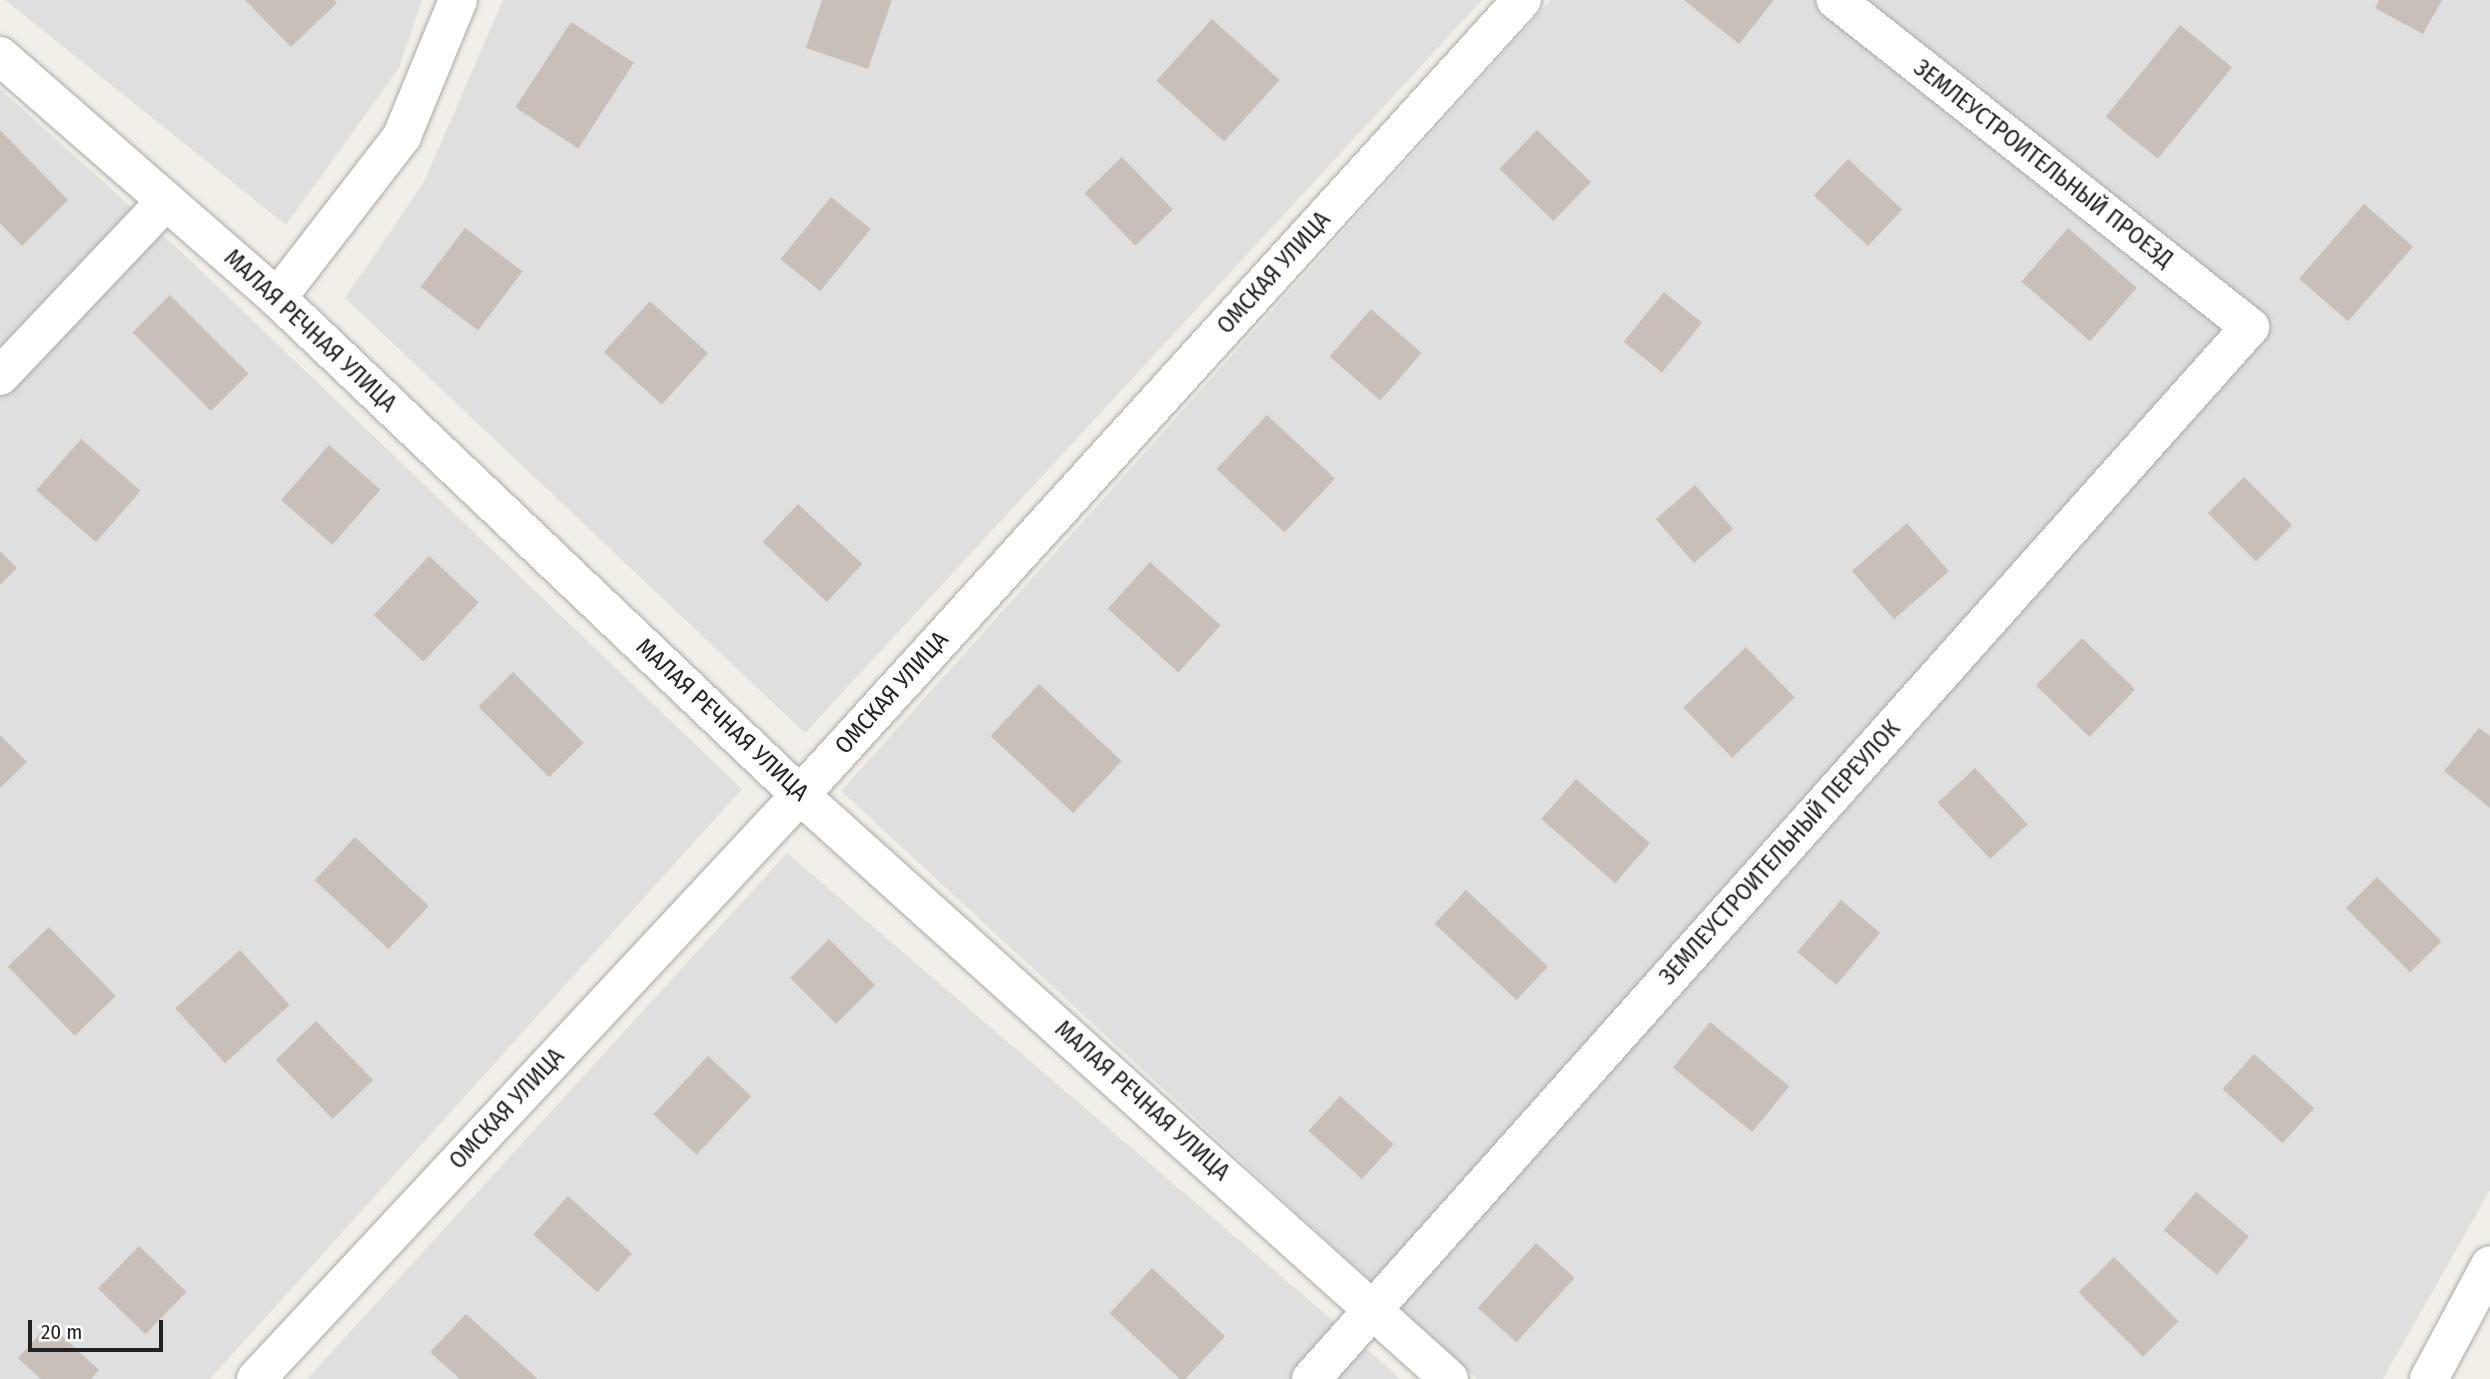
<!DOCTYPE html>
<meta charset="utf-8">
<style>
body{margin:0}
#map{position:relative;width:2490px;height:1379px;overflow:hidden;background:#f2efe9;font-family:"Fira Sans Condensed",sans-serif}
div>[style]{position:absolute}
.residential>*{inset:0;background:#e0dfdf}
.building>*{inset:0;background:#c7bfb8;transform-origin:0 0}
.roads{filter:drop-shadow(0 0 2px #a9a9a9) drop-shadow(0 0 2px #a9a9a9)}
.minor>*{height:38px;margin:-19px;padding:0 19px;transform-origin:19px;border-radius:19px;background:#fff}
span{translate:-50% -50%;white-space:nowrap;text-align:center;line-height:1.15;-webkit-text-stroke:5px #fff;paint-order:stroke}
.street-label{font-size:24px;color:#222}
.scale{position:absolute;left:28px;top:1320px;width:135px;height:32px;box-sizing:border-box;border:4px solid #222;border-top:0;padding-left:9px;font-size:21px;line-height:24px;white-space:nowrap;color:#222;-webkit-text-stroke:5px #fff;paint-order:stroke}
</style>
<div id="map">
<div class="residential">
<div style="clip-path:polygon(5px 0,422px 0,399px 68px,286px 225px)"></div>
<div style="clip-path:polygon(503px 0,1482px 0,805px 733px,345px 298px,424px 182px)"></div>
<div style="clip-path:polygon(1551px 0,2490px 0,2490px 1190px,2383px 1379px,1477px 1379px,841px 791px)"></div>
<div style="clip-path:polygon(0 89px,175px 246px,742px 789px,210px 1379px,0 1379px)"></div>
<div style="clip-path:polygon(787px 853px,1393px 1372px,1400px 1379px,307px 1379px)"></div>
</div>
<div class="building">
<div style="clip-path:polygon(245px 0,334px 0,337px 3px,291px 47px)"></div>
<div style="clip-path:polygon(822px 0,892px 0,868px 69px,806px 48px)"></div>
<div style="clip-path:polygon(1684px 0,1774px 0,1739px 44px)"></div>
<div style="clip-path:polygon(2379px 0,2442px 0,2423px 34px,2375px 8px)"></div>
<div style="left:1212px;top:19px;width:91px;height:83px;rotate:42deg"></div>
<div style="left:571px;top:22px;width:75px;height:102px;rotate:33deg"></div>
<div style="left:2180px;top:25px;width:67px;height:118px;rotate:39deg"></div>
<div style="clip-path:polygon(0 130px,68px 200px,22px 246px,0 223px)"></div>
<div style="left:1537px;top:130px;width:75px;height:54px;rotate:44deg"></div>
<div style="left:1122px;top:157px;width:73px;height:52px;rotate:46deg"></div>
<div style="left:1848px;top:159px;width:74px;height:50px;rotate:43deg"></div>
<div style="left:831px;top:197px;width:51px;height:80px;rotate:39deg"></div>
<div style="left:2364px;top:204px;width:65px;height:99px;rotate:41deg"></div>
<div style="left:465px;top:228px;width:72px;height:74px;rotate:37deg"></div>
<div style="left:2068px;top:228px;width:91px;height:71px;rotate:41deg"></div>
<div style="left:1664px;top:292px;width:49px;height:64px;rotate:39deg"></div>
<div style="left:170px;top:295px;width:111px;height:53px;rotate:45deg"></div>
<div style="left:650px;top:301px;width:78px;height:69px;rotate:42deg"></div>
<div style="left:1371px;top:309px;width:67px;height:63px;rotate:41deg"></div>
<div style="left:1267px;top:415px;width:93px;height:74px;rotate:43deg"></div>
<div style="left:81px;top:439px;width:79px;height:68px;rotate:41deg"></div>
<div style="left:329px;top:445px;width:68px;height:73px;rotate:41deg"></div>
<div style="left:2244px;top:477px;width:68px;height:51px;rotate:45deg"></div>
<div style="left:1695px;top:485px;width:58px;height:52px;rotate:49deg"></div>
<div style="left:798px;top:504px;width:88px;height:52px;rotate:43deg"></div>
<div style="left:1907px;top:523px;width:64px;height:73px;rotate:49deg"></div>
<div style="clip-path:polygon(0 551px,17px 568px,0 585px)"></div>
<div style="left:429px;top:556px;width:68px;height:81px;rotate:43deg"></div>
<div style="left:1150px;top:562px;width:95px;height:63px;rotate:42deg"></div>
<div style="left:2082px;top:638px;width:74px;height:66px;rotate:44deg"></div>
<div style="left:1746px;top:647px;width:70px;height:87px;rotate:46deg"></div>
<div style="left:513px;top:672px;width:100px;height:49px;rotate:45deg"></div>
<div style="left:1039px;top:684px;width:113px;height:71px;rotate:43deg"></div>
<div style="clip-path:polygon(2479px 728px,2490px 736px,2490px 808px,2444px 771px)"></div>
<div style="clip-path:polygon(0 735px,27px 762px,0 788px)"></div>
<div style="left:1975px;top:768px;width:77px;height:51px;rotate:47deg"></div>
<div style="left:1576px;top:779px;width:98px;height:53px;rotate:41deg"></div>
<div style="left:355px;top:837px;width:101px;height:59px;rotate:43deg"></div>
<div style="left:2377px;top:877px;width:91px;height:44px;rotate:45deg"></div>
<div style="left:1466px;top:890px;width:112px;height:46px;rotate:43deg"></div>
<div style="left:1841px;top:900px;width:51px;height:68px;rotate:40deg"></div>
<div style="left:49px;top:927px;width:96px;height:57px;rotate:46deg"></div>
<div style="left:829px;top:939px;width:65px;height:55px;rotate:45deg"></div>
<div style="left:240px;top:950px;width:74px;height:87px;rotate:48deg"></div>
<div style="left:316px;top:1021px;width:82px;height:56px;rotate:46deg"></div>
<div style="left:1710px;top:1022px;width:102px;height:59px;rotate:39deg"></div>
<div style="left:2254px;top:1054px;width:81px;height:47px;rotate:42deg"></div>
<div style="left:708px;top:1056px;width:59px;height:80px;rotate:43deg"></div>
<div style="left:1340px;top:1096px;width:72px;height:47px;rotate:42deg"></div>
<div style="left:2196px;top:1192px;width:69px;height:50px;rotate:40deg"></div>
<div style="left:568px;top:1196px;width:86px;height:52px;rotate:42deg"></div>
<div style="left:1536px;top:1243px;width:52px;height:87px;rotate:42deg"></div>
<div style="left:139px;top:1246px;width:66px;height:59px;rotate:44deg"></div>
<div style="left:2114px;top:1257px;width:91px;height:50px;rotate:45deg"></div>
<div style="left:1152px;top:1268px;width:100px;height:62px;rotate:43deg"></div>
<div style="clip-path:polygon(466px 1314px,538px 1379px,460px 1379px,430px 1352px)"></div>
<div style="clip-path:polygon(49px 1324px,99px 1370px,91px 1379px,41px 1379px,18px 1358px)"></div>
</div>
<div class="roads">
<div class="minor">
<div style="left:0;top:56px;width:368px;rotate:41.1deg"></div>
<div style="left:277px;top:298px;width:721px;rotate:43.54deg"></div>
<div style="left:800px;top:795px;width:873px;rotate:41.98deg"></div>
<div style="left:277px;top:298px;width:205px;rotate:-52.3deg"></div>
<div style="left:402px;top:136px;width:147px;rotate:-67.6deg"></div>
<div style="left:0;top:376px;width:241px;rotate:-46.5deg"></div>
<div style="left:256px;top:1379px;width:798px;rotate:-47.03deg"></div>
<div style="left:800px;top:795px;width:1074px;rotate:-47.76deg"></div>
<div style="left:1311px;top:1379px;width:1410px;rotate:-48.25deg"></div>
<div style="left:2250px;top:327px;width:528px;rotate:-141.7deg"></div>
<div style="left:2429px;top:1379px;width:129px;rotate:-61.8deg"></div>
</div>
</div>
<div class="street-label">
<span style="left:2043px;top:164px;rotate:38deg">ЗЕМЛЕУСТРОИТЕЛЬНЫЙ ПРОЕЗД</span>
<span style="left:1274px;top:273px;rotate:-48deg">ОМСКАЯ УЛИЦА</span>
<span style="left:310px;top:331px;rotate:43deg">МАЛАЯ РЕЧНАЯ УЛИЦА</span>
<span style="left:892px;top:693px;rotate:-48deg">ОМСКАЯ УЛИЦА</span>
<span style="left:722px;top:720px;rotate:43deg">МАЛАЯ РЕЧНАЯ УЛИЦА</span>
<span style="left:1780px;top:853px;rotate:-48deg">ЗЕМЛЕУСТРОИТЕЛЬНЫЙ ПЕРЕУЛОК</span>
<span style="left:1142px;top:1101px;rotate:42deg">МАЛАЯ РЕЧНАЯ УЛИЦА</span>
<span style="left:507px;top:1109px;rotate:-47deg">ОМСКАЯ УЛИЦА</span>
</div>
<div class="scale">20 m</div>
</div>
